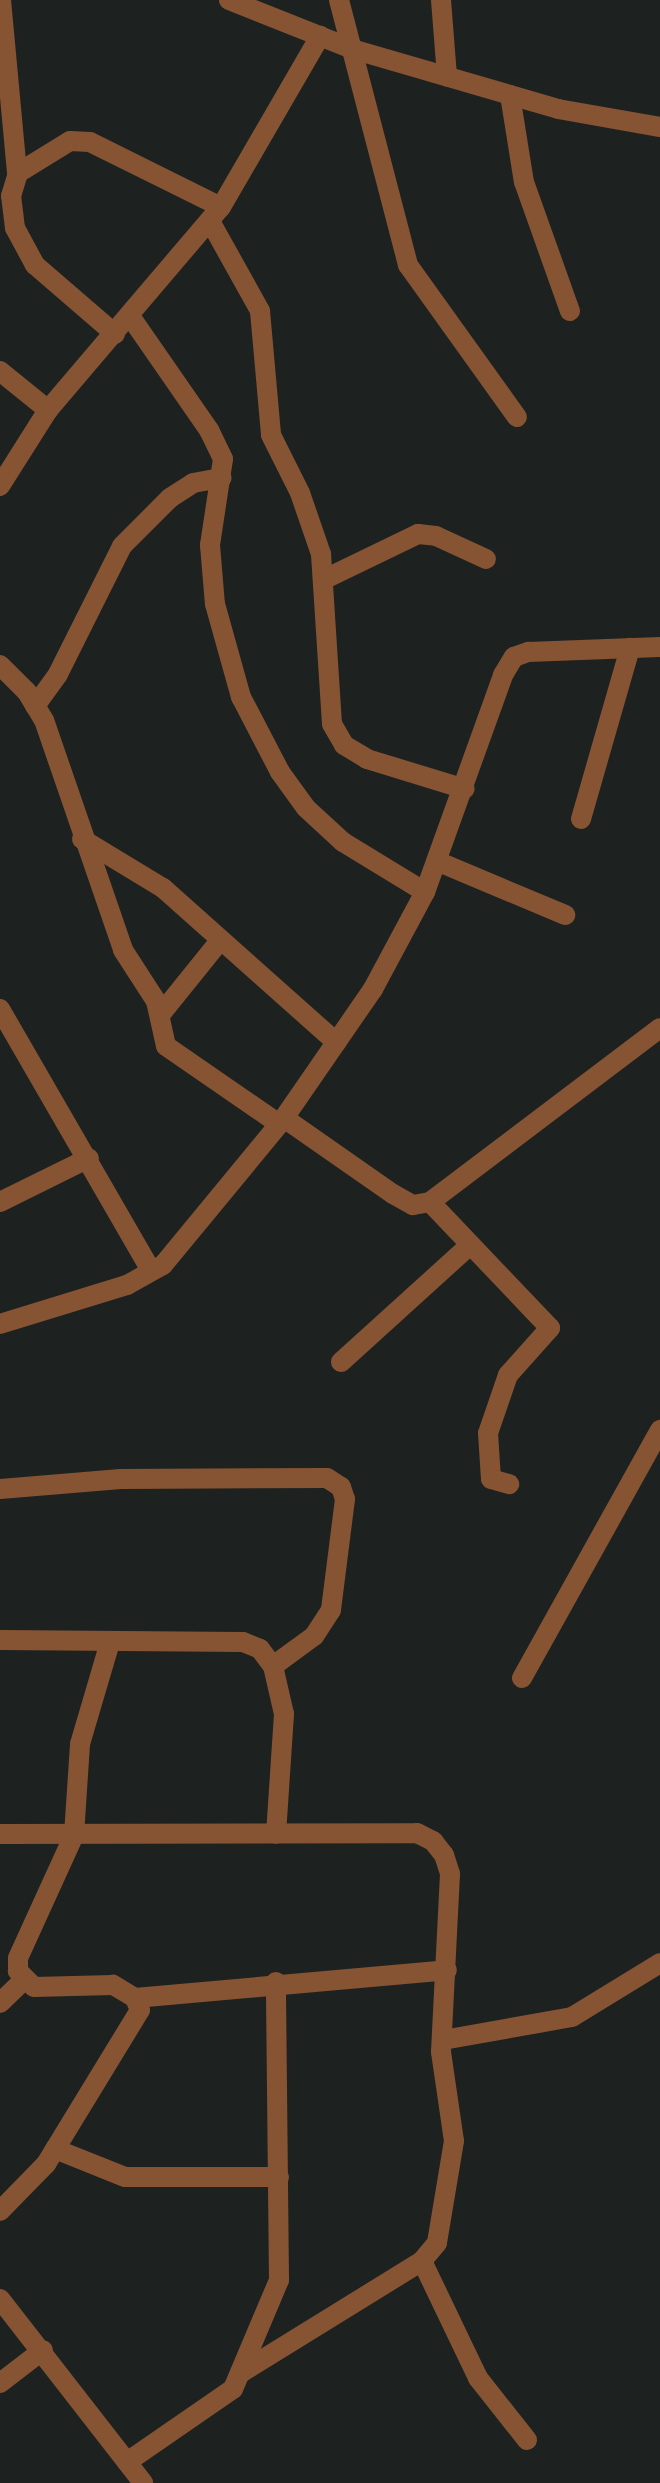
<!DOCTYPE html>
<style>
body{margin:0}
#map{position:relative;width:660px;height:2483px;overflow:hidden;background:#1d2221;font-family:Inter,sans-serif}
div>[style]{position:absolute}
.minor>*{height:20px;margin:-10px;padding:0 10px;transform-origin:10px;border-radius:10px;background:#865433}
span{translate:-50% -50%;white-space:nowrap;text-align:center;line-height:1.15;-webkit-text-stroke:8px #090b0b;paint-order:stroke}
</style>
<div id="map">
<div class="minor">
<div style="left:1px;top:0;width:175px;rotate:84.7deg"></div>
<div style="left:229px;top:0;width:132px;rotate:21.7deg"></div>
<div style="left:352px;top:49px;width:215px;rotate:16.2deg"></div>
<div style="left:558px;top:109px;width:104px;rotate:10deg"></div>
<div style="left:339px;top:0;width:274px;rotate:75.4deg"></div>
<div style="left:408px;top:265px;width:187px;rotate:54.4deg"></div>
<div style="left:441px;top:0;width:77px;rotate:85.5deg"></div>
<div style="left:510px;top:95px;width:88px;rotate:80.9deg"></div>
<div style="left:524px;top:182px;width:137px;rotate:70.4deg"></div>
<div style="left:210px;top:221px;width:103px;rotate:60.9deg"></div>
<div style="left:260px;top:311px;width:124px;rotate:84.9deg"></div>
<div style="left:271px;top:435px;width:65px;rotate:63.4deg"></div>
<div style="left:300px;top:493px;width:65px;rotate:71deg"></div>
<div style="left:321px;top:554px;width:170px;rotate:86.3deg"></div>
<div style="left:332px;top:724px;width:24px;rotate:60deg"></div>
<div style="left:344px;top:745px;width:27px;rotate:31deg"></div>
<div style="left:367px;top:759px;width:102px;rotate:17deg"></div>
<div style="left:130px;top:316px;width:139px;rotate:55.3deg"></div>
<div style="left:209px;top:430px;width:32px;rotate:64deg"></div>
<div style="left:223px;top:459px;width:87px;rotate:98.6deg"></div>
<div style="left:210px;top:545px;width:59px;rotate:85.2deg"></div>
<div style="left:215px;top:604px;width:97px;rotate:74.4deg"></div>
<div style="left:241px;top:697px;width:85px;rotate:62.5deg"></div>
<div style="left:280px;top:772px;width:44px;rotate:54.2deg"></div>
<div style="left:306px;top:808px;width:50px;rotate:42.6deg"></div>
<div style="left:343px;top:842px;width:96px;rotate:31.4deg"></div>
<div style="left:115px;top:334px;width:106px;rotate:-139.2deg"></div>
<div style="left:35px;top:265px;width:42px;rotate:-118.4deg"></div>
<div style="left:15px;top:228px;width:32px;rotate:-97deg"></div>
<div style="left:11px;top:196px;width:24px;rotate:-73deg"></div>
<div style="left:18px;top:173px;width:61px;rotate:-31.6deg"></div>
<div style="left:70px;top:141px;width:20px;rotate:3deg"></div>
<div style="left:90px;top:142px;width:146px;rotate:26.4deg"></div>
<div style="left:0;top:371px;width:62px;rotate:39.1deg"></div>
<div style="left:0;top:486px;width:90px;rotate:-57.7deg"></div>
<div style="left:48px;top:410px;width:267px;rotate:-49.6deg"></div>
<div style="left:221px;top:207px;width:198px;rotate:-59.9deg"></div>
<div style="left:327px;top:578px;width:101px;rotate:-25.8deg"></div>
<div style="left:418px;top:534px;width:18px;rotate:6deg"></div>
<div style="left:436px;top:536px;width:55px;rotate:24.7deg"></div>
<div style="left:0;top:665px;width:38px;rotate:45deg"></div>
<div style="left:27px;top:692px;width:33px;rotate:59deg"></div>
<div style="left:44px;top:720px;width:243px;rotate:71deg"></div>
<div style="left:123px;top:950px;width:61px;rotate:57.1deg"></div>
<div style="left:156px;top:1001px;width:46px;rotate:77.5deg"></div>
<div style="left:166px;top:1046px;width:137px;rotate:34.6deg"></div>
<div style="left:35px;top:706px;width:39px;rotate:-54deg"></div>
<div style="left:58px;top:674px;width:143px;rotate:-63.4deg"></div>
<div style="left:122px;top:546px;width:68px;rotate:-45deg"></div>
<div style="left:170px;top:498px;width:27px;rotate:-33deg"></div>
<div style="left:193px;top:483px;width:29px;rotate:-10deg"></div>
<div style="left:581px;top:819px;width:178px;rotate:-74deg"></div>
<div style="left:82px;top:839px;width:95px;rotate:31.2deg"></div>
<div style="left:163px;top:888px;width:232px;rotate:41.7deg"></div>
<div style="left:439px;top:862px;width:137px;rotate:22.8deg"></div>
<div style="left:0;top:1009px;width:302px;rotate:60deg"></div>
<div style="left:160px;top:1015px;width:94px;rotate:-51.1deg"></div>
<div style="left:284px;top:1118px;width:133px;rotate:34.9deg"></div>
<div style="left:393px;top:1194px;width:23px;rotate:29deg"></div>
<div style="left:413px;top:1205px;width:17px;rotate:-10deg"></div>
<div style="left:430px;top:1202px;width:288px;rotate:-37.1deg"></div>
<div style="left:0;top:1202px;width:99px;rotate:-26.3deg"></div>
<div style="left:430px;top:1202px;width:174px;rotate:46.4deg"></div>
<div style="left:550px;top:1328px;width:63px;rotate:131.8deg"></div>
<div style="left:508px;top:1375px;width:61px;rotate:109deg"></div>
<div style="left:488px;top:1433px;width:46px;rotate:86.3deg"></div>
<div style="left:491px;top:1479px;width:19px;rotate:16deg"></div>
<div style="left:0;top:1324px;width:133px;rotate:-17.1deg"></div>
<div style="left:127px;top:1285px;width:41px;rotate:-29.1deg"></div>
<div style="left:163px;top:1265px;width:190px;rotate:-50.5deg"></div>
<div style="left:284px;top:1118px;width:157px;rotate:-55.4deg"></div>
<div style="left:373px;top:989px;width:110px;rotate:-61.8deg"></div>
<div style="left:425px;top:892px;width:231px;rotate:-70.2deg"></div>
<div style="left:503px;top:675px;width:21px;rotate:-59deg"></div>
<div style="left:514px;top:657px;width:15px;rotate:-20deg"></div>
<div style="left:528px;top:652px;width:132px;rotate:-2.2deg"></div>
<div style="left:341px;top:1362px;width:174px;rotate:-42.2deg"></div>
<div style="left:0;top:1489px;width:121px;rotate:-4.7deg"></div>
<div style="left:121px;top:1479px;width:206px;rotate:-0.3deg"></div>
<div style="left:327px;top:1478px;width:17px;rotate:33deg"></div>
<div style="left:341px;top:1487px;width:13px;rotate:72deg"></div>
<div style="left:345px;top:1499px;width:112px;rotate:97.2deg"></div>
<div style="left:331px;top:1610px;width:31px;rotate:123deg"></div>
<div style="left:314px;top:1636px;width:51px;rotate:143.8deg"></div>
<div style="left:0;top:1640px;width:243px;rotate:0.5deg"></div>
<div style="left:243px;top:1642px;width:18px;rotate:22deg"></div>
<div style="left:260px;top:1649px;width:21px;rotate:53deg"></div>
<div style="left:273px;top:1666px;width:49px;rotate:77.1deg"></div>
<div style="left:284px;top:1714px;width:120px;rotate:93.8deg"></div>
<div style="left:522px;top:1678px;width:284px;rotate:-60.9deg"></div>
<div style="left:0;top:1834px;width:417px;rotate:-0.1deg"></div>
<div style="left:417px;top:1833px;width:18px;rotate:27deg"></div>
<div style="left:433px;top:1841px;width:18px;rotate:52deg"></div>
<div style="left:444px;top:1855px;width:20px;rotate:72deg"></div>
<div style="left:450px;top:1874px;width:178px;rotate:92.9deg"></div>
<div style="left:441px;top:2052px;width:90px;rotate:81.7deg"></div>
<div style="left:454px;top:2141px;width:103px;rotate:99.5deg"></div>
<div style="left:437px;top:2243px;width:23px;rotate:130deg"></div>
<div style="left:422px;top:2261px;width:213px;rotate:148.3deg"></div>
<div style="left:135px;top:1998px;width:313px;rotate:-5.1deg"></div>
<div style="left:0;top:2003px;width:32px;rotate:-44deg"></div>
<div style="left:443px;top:2040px;width:131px;rotate:-10.1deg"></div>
<div style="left:572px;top:2017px;width:103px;rotate:-31.5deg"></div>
<div style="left:55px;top:2149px;width:75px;rotate:21.8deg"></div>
<div style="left:125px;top:2177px;width:154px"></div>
<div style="left:0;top:2211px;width:66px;rotate:-45.6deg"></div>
<div style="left:46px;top:2164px;width:180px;rotate:-58.6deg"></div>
<div style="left:140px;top:2010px;width:13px;rotate:-113deg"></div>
<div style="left:135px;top:1998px;width:26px;rotate:-149deg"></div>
<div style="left:113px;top:1985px;width:79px;rotate:178.5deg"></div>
<div style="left:34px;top:1987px;width:23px;rotate:-135deg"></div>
<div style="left:18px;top:1971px;width:13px;rotate:-90deg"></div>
<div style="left:18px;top:1958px;width:135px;rotate:-65.5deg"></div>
<div style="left:74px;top:1835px;width:91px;rotate:-86.2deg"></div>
<div style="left:80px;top:1744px;width:106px;rotate:-73.6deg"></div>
<div style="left:422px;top:2261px;width:130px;rotate:64.4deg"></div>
<div style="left:478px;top:2378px;width:79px;rotate:51.7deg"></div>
<div style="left:0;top:2299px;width:233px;rotate:52.1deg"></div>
<div style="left:0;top:2383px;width:54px;rotate:-37.5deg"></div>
<div style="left:127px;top:2462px;width:129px;rotate:-34.6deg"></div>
<div style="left:233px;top:2389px;width:118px;rotate:-67.1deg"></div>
<div style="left:279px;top:2280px;width:298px;rotate:-90.6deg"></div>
</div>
</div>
